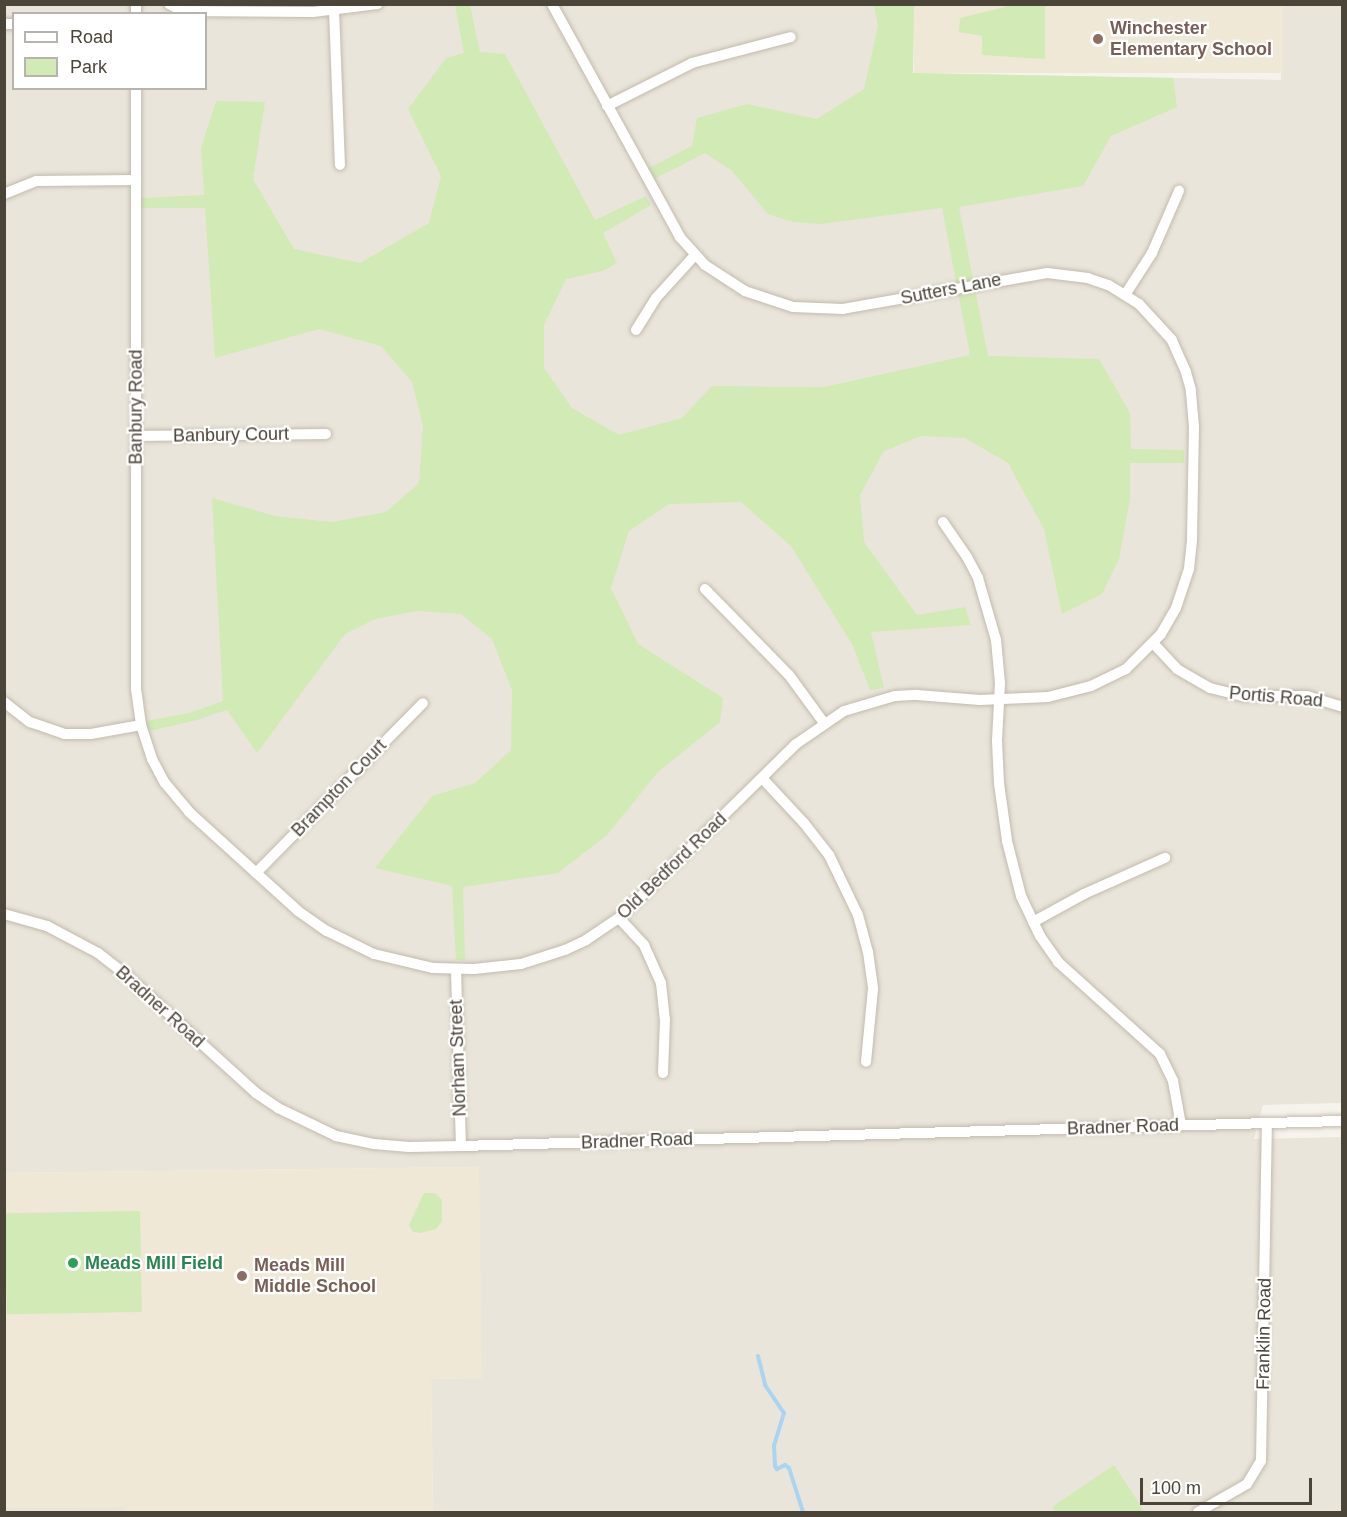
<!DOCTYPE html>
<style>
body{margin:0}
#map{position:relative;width:1347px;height:1517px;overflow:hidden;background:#f6f3ec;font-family:Helvetica,sans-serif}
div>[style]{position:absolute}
.residential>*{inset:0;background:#eae5da}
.education>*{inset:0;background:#efe8d6;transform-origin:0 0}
.green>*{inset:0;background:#d2eab5;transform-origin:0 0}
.stream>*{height:4px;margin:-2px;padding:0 2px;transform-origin:2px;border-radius:2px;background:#a9d4f2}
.roads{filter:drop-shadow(0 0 2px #c2bbae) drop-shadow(0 0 2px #c2bbae)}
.minor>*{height:10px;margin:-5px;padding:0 5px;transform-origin:5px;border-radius:5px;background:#fff}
.dots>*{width:16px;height:16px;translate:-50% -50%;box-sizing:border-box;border:3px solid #fff;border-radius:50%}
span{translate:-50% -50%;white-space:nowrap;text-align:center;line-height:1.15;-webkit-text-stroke:4.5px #fff;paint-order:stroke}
.education-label{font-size:18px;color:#785e54;font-weight:700}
.left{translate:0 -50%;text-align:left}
.street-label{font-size:18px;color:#4b4439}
.leisure-label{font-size:18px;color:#27864d;font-weight:700}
.frame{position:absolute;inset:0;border:6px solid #4b4439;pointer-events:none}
.legend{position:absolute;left:12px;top:12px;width:195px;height:78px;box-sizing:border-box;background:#fff;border:2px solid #b7b4b0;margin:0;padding:8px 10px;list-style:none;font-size:18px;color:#4b4439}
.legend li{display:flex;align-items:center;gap:12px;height:30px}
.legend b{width:30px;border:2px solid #b7b4b0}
.scale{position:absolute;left:1140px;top:1478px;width:172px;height:27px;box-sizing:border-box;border:3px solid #4b4439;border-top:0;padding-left:8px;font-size:18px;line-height:21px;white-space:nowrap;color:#4b4439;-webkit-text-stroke:4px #fff;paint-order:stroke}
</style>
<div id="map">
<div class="residential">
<div style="clip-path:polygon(evenodd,4px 5px,914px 5px,913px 73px,1281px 80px,1283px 5px,1342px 5px,1342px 1103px,1263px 1105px,1254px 1139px,1342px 1137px,1342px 1512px,433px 1512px,431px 1379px,481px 1378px,478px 1167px,5px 1173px,4px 5px,14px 14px,206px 14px,206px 88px,14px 88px,14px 14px)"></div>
<div style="clip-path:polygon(125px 1507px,125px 1512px,5px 1512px,4px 1508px)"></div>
</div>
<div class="education">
<div style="left:914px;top:5px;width:369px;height:68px"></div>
<div style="clip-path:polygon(479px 1167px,482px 1378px,431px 1379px,433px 1512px,125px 1512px,124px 1507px,5px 1508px,4px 1173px)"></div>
</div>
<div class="green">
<div style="clip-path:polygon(455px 5px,470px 5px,480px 52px,505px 54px,595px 220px,646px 196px,651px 205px,603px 233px,617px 263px,603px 271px,566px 279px,544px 325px,544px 368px,572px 408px,619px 435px,682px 418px,712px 386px,824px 387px,970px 355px,942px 208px,821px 224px,793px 222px,768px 214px,731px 170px,705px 153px,654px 179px,649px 168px,692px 146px,697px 118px,747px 104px,817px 119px,864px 89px,878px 26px,874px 5px,914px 5px,913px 73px,1173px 78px,1177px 107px,1111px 136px,1083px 186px,959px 207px,988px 356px,1099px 359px,1130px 413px,1131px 449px,1184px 450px,1184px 463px,1130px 463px,1130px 499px,1119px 559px,1102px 594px,1062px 614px,1044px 529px,1008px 463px,965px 438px,921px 436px,884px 451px,860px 495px,864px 542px,917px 615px,965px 607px,971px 625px,871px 632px,884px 688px,870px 690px,852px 644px,791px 546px,741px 502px,669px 504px,629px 531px,611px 588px,638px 644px,723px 698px,720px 722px,658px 772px,607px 835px,558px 873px,463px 887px,465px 960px,456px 960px,452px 886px,375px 868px,432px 796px,475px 783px,511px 750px,512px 690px,492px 639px,461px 614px,417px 611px,375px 619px,345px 634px,257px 753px,227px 710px,197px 720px,149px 731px,146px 721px,189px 713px,223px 701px,212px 498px,275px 516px,332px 522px,386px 512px,419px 483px,423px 426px,412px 382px,381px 346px,319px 329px,215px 358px,205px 208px,141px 208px,141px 198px,204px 195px,201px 148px,216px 101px,265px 102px,253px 179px,294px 249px,360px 263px,429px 223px,441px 176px,408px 109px,446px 58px,464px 53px)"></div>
<div style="clip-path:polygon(1013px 5px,1045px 5px,1045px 59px,982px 55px,982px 36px,959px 32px,960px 18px)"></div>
<div style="clip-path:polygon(424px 1193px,435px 1193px,442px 1200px,442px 1221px,436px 1229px,420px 1233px,413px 1232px,409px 1225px)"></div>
<div style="left:140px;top:1211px;width:101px;height:135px;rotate:89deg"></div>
<div style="clip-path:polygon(1114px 1465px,1145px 1512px,1056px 1512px,1052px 1507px)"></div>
</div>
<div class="stream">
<div style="left:758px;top:1356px;width:30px;rotate:76deg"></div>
<div style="left:765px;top:1385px;width:34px;rotate:56deg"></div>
<div style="left:784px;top:1413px;width:34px;rotate:107deg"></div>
<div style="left:774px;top:1446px;width:20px;rotate:87deg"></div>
<div style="left:775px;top:1466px;width:4px;rotate:56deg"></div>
<div style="left:777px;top:1469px;width:9px;rotate:-27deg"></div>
<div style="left:785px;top:1465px;width:5px;rotate:37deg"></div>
<div style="left:789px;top:1468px;width:46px;rotate:72.3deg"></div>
</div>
<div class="roads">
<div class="minor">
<div style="left:136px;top:4px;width:10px;rotate:90deg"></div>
<div style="left:169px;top:4px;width:15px;rotate:28deg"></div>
<div style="left:182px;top:11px;width:4px;rotate:153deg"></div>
<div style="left:334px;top:10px;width:155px;rotate:87.8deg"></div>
<div style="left:182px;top:11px;width:131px;rotate:0.4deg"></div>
<div style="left:313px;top:12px;width:65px;rotate:-7deg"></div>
<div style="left:4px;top:24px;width:10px"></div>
<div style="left:136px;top:88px;width:601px;rotate:90deg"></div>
<div style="left:136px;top:689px;width:36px;rotate:82deg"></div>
<div style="left:141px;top:725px;width:36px;rotate:72deg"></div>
<div style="left:152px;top:759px;width:27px;rotate:62deg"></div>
<div style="left:165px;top:783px;width:38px;rotate:50deg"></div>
<div style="left:189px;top:812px;width:147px;rotate:42.2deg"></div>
<div style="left:298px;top:911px;width:35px;rotate:35deg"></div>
<div style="left:327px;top:931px;width:52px;rotate:26.1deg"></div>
<div style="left:374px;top:954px;width:61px;rotate:13.3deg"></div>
<div style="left:433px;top:968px;width:41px;rotate:1.4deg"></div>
<div style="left:474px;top:969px;width:47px;rotate:-6.1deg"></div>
<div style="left:521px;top:964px;width:46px;rotate:-17.7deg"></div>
<div style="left:565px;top:950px;width:23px;rotate:-25deg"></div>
<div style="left:586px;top:940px;width:40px;rotate:-34deg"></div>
<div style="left:619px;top:918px;width:248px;rotate:-44.5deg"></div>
<div style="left:796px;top:744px;width:58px;rotate:-34.5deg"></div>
<div style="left:844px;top:711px;width:53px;rotate:-16.4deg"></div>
<div style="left:895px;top:696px;width:22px;rotate:-3deg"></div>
<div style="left:917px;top:695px;width:63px;rotate:4.5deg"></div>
<div style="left:980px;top:700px;width:68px;rotate:-2.5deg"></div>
<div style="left:1048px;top:697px;width:44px;rotate:-14.3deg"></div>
<div style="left:1091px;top:686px;width:39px;rotate:-26deg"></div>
<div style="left:1126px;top:669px;width:49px;rotate:-45deg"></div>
<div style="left:1161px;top:634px;width:30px;rotate:-60deg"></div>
<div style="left:1176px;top:608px;width:41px;rotate:-71.6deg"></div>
<div style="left:1189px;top:569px;width:29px;rotate:-84deg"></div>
<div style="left:1192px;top:540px;width:113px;rotate:-89deg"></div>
<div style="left:1194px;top:427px;width:37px;rotate:-95deg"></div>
<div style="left:1191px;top:390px;width:19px;rotate:-106deg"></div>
<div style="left:1186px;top:372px;width:35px;rotate:-114deg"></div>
<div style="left:1172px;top:340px;width:49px;rotate:-132.5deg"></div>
<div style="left:1139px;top:304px;width:36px;rotate:-148deg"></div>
<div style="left:1108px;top:285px;width:21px;rotate:-161deg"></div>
<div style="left:1088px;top:278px;width:41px;rotate:-173deg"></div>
<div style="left:1047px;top:273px;width:207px;rotate:170deg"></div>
<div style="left:843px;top:309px;width:50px;rotate:-177.7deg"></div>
<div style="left:793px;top:307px;width:51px;rotate:-161.6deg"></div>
<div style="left:745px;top:291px;width:48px;rotate:-147deg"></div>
<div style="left:705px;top:265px;width:38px;rotate:-132deg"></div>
<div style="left:680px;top:237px;width:266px;rotate:-118.8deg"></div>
<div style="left:607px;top:106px;width:95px;rotate:-26.8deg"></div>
<div style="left:692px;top:63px;width:102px;rotate:-14.7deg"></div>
<div style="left:4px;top:194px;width:35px;rotate:-22deg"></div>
<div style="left:36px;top:181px;width:99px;rotate:-0.6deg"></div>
<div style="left:1125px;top:295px;width:50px;rotate:-57.3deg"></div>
<div style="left:1152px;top:253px;width:68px;rotate:-66.5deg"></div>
<div style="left:636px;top:330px;width:38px;rotate:-58deg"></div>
<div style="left:656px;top:298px;width:58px;rotate:-47.8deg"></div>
<div style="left:136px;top:436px;width:190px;rotate:-0.6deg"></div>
<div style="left:943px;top:522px;width:42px;rotate:55.6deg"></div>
<div style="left:967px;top:557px;width:24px;rotate:62deg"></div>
<div style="left:978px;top:578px;width:65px;rotate:73.8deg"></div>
<div style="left:996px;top:640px;width:43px;rotate:84.7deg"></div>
<div style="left:1000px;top:683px;width:58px;rotate:93deg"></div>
<div style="left:997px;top:741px;width:42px;rotate:87.3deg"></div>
<div style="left:999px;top:783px;width:59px;rotate:82.1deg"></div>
<div style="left:1007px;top:841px;width:57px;rotate:75.7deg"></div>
<div style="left:1021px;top:896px;width:44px;rotate:64.6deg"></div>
<div style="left:1040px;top:936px;width:32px;rotate:55deg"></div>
<div style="left:1058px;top:962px;width:137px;rotate:42deg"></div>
<div style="left:1160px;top:1054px;width:30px;rotate:64deg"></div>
<div style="left:1173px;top:1081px;width:45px;rotate:79.7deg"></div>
<div style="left:705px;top:589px;width:120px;rotate:45.7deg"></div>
<div style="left:789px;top:675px;width:59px;rotate:53.9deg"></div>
<div style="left:1153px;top:643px;width:35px;rotate:47deg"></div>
<div style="left:1177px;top:669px;width:38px;rotate:30deg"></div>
<div style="left:1210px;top:688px;width:33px;rotate:14deg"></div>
<div style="left:1242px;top:696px;width:65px"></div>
<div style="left:1307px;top:696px;width:37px;rotate:17deg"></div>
<div style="left:4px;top:702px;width:33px;rotate:38deg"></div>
<div style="left:30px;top:722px;width:36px;rotate:19deg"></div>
<div style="left:64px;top:734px;width:27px"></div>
<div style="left:91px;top:734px;width:51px;rotate:-10.2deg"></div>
<div style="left:762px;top:778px;width:62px;rotate:47deg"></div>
<div style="left:804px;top:823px;width:41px;rotate:52deg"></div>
<div style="left:829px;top:855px;width:67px;rotate:64.2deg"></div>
<div style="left:858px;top:915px;width:38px;rotate:75deg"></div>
<div style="left:868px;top:952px;width:37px;rotate:82deg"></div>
<div style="left:873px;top:989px;width:73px;rotate:95.5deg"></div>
<div style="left:256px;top:873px;width:238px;rotate:-45.5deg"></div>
<div style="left:4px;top:914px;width:45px;rotate:15.6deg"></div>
<div style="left:47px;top:926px;width:58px;rotate:27.9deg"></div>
<div style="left:98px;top:953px;width:36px;rotate:38deg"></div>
<div style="left:126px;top:975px;width:176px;rotate:42.2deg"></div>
<div style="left:256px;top:1093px;width:27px;rotate:34deg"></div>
<div style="left:278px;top:1108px;width:64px;rotate:25.8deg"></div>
<div style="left:336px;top:1136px;width:39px;rotate:12deg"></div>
<div style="left:374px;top:1144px;width:35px;rotate:5deg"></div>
<div style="left:409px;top:1147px;width:52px;rotate:-1.1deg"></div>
<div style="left:461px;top:1146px;width:881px;rotate:-1.63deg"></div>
<div style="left:619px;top:918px;width:37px;rotate:47deg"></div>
<div style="left:644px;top:945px;width:42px;rotate:65.9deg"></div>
<div style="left:661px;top:983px;width:36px;rotate:84deg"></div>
<div style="left:665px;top:1019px;width:54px;rotate:92.1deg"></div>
<div style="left:1033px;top:922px;width:58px;rotate:-28.8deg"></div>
<div style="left:1084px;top:894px;width:89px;rotate:-24deg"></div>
<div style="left:456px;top:969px;width:177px;rotate:88.4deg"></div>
<div style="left:1198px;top:1512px;width:56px;rotate:-29.7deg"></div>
<div style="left:1247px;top:1484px;width:27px;rotate:-59deg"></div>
<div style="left:1261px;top:1461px;width:338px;rotate:-89deg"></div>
</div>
</div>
<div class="dots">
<div style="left:1098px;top:39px;background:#8d6e63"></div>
<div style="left:73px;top:1263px;background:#2e9e5b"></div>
<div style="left:242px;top:1276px;background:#8d6e63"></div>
</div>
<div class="education-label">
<span class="left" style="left:1110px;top:39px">Winchester<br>Elementary School</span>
<span class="left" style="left:254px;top:1276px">Meads Mill<br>Middle School</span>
</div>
<div class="street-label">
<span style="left:951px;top:289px;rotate:-11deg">Sutters Lane</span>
<span style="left:136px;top:407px;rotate:-90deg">Banbury Road</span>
<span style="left:231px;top:435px;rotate:-1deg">Banbury Court</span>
<span style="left:1276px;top:697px;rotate:5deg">Portis Road</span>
<span style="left:339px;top:788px;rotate:-46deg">Brampton Court</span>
<span style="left:672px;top:866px;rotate:-44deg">Old Bedford Road</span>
<span style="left:160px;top:1007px;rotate:42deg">Bradner Road</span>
<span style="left:458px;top:1058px;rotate:-92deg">Norham Street</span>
<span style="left:1123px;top:1127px;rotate:-2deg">Bradner Road</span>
<span style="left:637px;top:1141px;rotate:-2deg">Bradner Road</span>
<span style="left:1264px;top:1334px;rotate:-89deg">Franklin Road</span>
</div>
<div class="leisure-label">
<span class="left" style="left:85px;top:1263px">Meads Mill Field</span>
</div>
<div class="frame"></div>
<ul class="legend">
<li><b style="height:8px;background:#fff"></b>Road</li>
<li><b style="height:16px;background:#d2eab5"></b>Park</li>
</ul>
<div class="scale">100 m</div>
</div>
